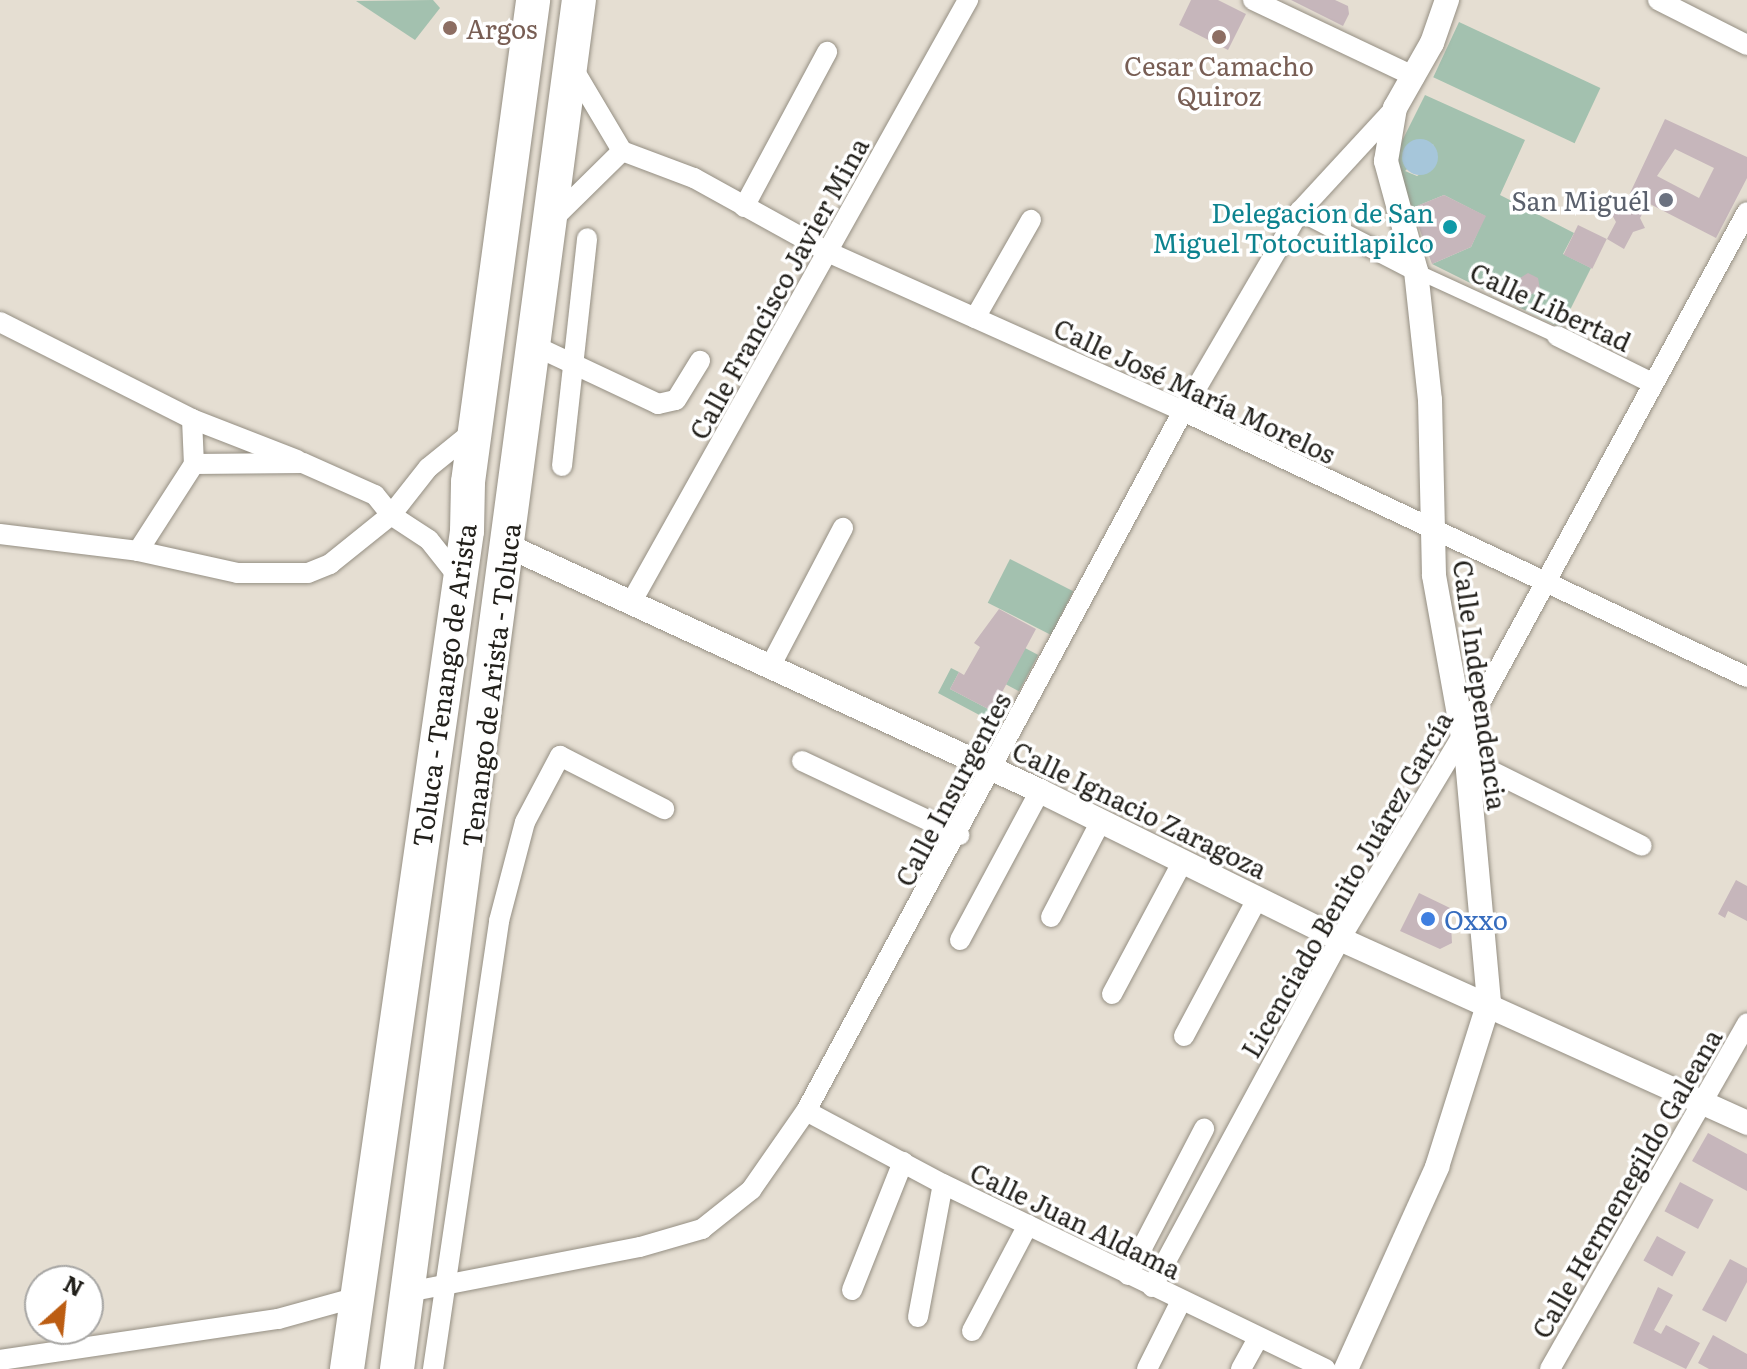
<!DOCTYPE html>
<meta charset="utf-8">
<style>
body{margin:0}
#map{position:relative;width:1747px;height:1369px;overflow:hidden;background:#e5ded2;font-family:Literata,serif}
div>[style]{position:absolute}
.green>*{inset:0;background:#a3c1af;transform-origin:0 0}
.water>*{inset:0;background:#a6c6da}
.round{border-radius:50%}
.building>*{inset:0;background:#c6b6bb;transform-origin:0 0}
.roads{filter:drop-shadow(0 0 2px #958f83) drop-shadow(0 0 2px #958f83)}
.pedestrian>*{height:14px;margin:-7px;padding:0 7px;transform-origin:7px;border-radius:7px;background:#fff}
.minor>*{height:20px;margin:-10px;padding:0 10px;transform-origin:10px;border-radius:10px;background:#fff}
.tertiary>*{height:24px;margin:-12px;padding:0 12px;transform-origin:12px;border-radius:12px;background:#fff}
.trunk>*{height:34px;margin:-17px;padding:0 17px;transform-origin:17px;border-radius:17px;background:#fff}
.dots>*{width:22px;height:22px;translate:-50% -50%;box-sizing:border-box;border:4px solid #fff;border-radius:50%}
span{translate:-50% -50%;white-space:nowrap;text-align:center;line-height:1.15;-webkit-text-stroke:7px #fff;paint-order:stroke}
.education-label{font-size:26px;color:#785e54}
.left{translate:0 -50%;text-align:left}
.worship-label{font-size:26px;color:#5b616d}
.right{translate:-100% -50%;text-align:right}
.culture-label{font-size:26px;color:#0d838f}
.street-label{font-size:26px;color:#22201b}
.shop-label{font-size:26px;color:#366cbe}
.north{position:absolute;left:24px;top:1265px;width:80px;height:80px;box-sizing:border-box;background:#fff;border:2px solid #a7a6a4;border-radius:50%;rotate:27deg;font-size:22px;font-weight:700;line-height:32px;text-align:center;color:#22201b}
.north::after{content:'';display:block;margin:auto;width:28px;height:36px;background:#bc5d12;clip-path:polygon(50% 0,100% 100%,50% 72%,0 100%)}
</style>
<div id="map">
<div class="green">
<div style="clip-path:polygon(433px 0,440px 8px,415px 40px,356px 1px)"></div>
<div style="left:1459px;top:22px;width:156px;height:61px;rotate:25deg"></div>
<div style="clip-path:polygon(evenodd,1425px 95px,1525px 140px,1500px 195px,1574px 233px,1563px 254px,1591px 268px,1561px 328px,1432px 264px,1471px 247px,1485px 216px,1444px 195px,1412px 208px,1393px 159px,1425px 95px,1433px 144px,1437px 162px,1417px 176px,1405px 171px,1433px 144px)"></div>
<div style="left:1010px;top:559px;width:71px;height:49px;rotate:27deg"></div>
<div style="left:1025px;top:648px;width:15px;height:41px;rotate:28deg"></div>
<div style="clip-path:polygon(951px 668px,959px 672px,950px 689px,992px 711px,1000px 695px,1013px 702px,1000px 726px,938px 693px)"></div>
</div>
<div class="water">
<div class="round" style="left:1402px;top:139px;width:36px;height:36px"></div>
</div>
<div class="building">
<div style="clip-path:polygon(1191px 0,1218px 0,1246px 14px,1228px 50px,1179px 25px)"></div>
<div style="clip-path:polygon(1291px 0,1335px 0,1348px 6px,1349px 14px,1343px 26px)"></div>
<div style="clip-path:polygon(evenodd,1665px 119px,1747px 157px,1747px 178px,1716px 238px,1648px 203px,1640px 218px,1645px 228px,1633px 232px,1624px 249px,1607px 239px,1616px 222px,1611px 213px,1623px 208px,1665px 119px,1675px 149px,1714px 168px,1699px 198px,1657px 176px,1675px 149px)"></div>
<div style="clip-path:polygon(1444px 195px,1486px 216px,1471px 247px,1432px 264px,1412px 208px)"></div>
<div style="left:1578px;top:225px;width:32px;height:33px;rotate:26deg"></div>
<div style="clip-path:polygon(1528px 273px,1538px 278px,1540px 289px,1529px 296px,1520px 290px,1520px 278px)"></div>
<div style="clip-path:polygon(999px 609px,1036px 629px,992px 711px,950px 689px,959px 672px,964px 675px,980px 647px,974px 643px)"></div>
<div style="clip-path:polygon(1736px 880px,1747px 886px,1747px 921px,1728px 911px,1725px 918px,1718px 914px)"></div>
<div style="clip-path:polygon(1419px 893px,1450px 908px,1452px 943px,1440px 949px,1400px 931px)"></div>
<div style="clip-path:polygon(1708px 1133px,1747px 1154px,1747px 1191px,1692px 1161px)"></div>
<div style="left:1680px;top:1182px;width:38px;height:33px;rotate:28deg"></div>
<div style="left:1657px;top:1236px;width:33px;height:28px;rotate:29deg"></div>
<div style="clip-path:polygon(1730px 1259px,1747px 1268px,1747px 1282px,1726px 1322px,1702px 1310px)"></div>
<div style="clip-path:polygon(1658px 1287px,1673px 1295px,1654px 1330px,1661px 1334px,1666px 1325px,1700px 1343px,1686px 1369px,1633px 1343px)"></div>
<div style="clip-path:polygon(1713px 1335px,1747px 1354px,1747px 1369px,1709px 1369px,1698px 1363px)"></div>
</div>
<div class="roads">
<div class="pedestrian">
<div style="left:1416px;top:271px;width:155px;rotate:24.7deg"></div>
</div>
<div class="minor">
<div style="left:1253px;top:0;width:179px;rotate:25.4deg"></div>
<div style="left:1658px;top:0;width:100px;rotate:26.8deg"></div>
<div style="left:571px;top:65px;width:100px;rotate:59.3deg"></div>
<div style="left:622px;top:151px;width:77px;rotate:20.6deg"></div>
<div style="left:694px;top:178px;width:155px;rotate:28.9deg"></div>
<div style="left:830px;top:253px;width:387px;rotate:24.1deg"></div>
<div style="left:1183px;top:411px;width:624px;rotate:25.25deg"></div>
<div style="left:744px;top:207px;width:176px;rotate:-61.8deg"></div>
<div style="left:1300px;top:211px;width:131px;rotate:27.3deg"></div>
<div style="left:551px;top:221px;width:100px;rotate:-44.6deg"></div>
<div style="left:975px;top:318px;width:113px;rotate:-60.3deg"></div>
<div style="left:0;top:322px;width:215px;rotate:26.8deg"></div>
<div style="left:192px;top:419px;width:113px;rotate:21.3deg"></div>
<div style="left:1557px;top:336px;width:104px;rotate:26.3deg"></div>
<div style="left:535px;top:346px;width:136px;rotate:25.2deg"></div>
<div style="left:658px;top:404px;width:18px;rotate:-13deg"></div>
<div style="left:676px;top:400px;width:46px;rotate:-58.4deg"></div>
<div style="left:192px;top:419px;width:45px;rotate:87.5deg"></div>
<div style="left:562px;top:466px;width:229px;rotate:-83.7deg"></div>
<div style="left:0;top:534px;width:139px;rotate:7deg"></div>
<div style="left:138px;top:551px;width:101px;rotate:12.5deg"></div>
<div style="left:237px;top:573px;width:71px"></div>
<div style="left:308px;top:573px;width:24px;rotate:-22deg"></div>
<div style="left:330px;top:564px;width:78px;rotate:-38.8deg"></div>
<div style="left:391px;top:515px;width:60px;rotate:-51.8deg"></div>
<div style="left:428px;top:468px;width:62px;rotate:-39.1deg"></div>
<div style="left:138px;top:551px;width:103px;rotate:-57.2deg"></div>
<div style="left:194px;top:464px;width:109px;rotate:-0.5deg"></div>
<div style="left:303px;top:463px;width:79px;rotate:24deg"></div>
<div style="left:375px;top:495px;width:26px;rotate:51deg"></div>
<div style="left:391px;top:515px;width:45px;rotate:33.3deg"></div>
<div style="left:429px;top:540px;width:48px;rotate:51.7deg"></div>
<div style="left:632px;top:601px;width:689px;rotate:-60.79deg"></div>
<div style="left:771px;top:665px;width:155px;rotate:-62.3deg"></div>
<div style="left:1467px;top:759px;width:195px;rotate:26.4deg"></div>
<div style="left:802px;top:761px;width:174px;rotate:25.2deg"></div>
<div style="left:1051px;top:917px;width:108px;rotate:-62.5deg"></div>
<div style="left:960px;top:940px;width:169px;rotate:-61.8deg"></div>
<div style="left:1112px;top:994px;width:151px;rotate:-61.9deg"></div>
<div style="left:1184px;top:1036px;width:155px;rotate:-61.9deg"></div>
<div style="left:806px;top:1111px;width:155px;rotate:28.1deg"></div>
<div style="left:943px;top:1184px;width:425px;rotate:25.8deg"></div>
<div style="left:1128px;top:1275px;width:165px;rotate:-62.5deg"></div>
<div style="left:1152px;top:1287px;width:396px;rotate:-61.6deg"></div>
<div style="left:1340px;top:939px;width:239px;rotate:-59deg"></div>
<div style="left:1463px;top:734px;width:594px;rotate:-61.45deg"></div>
<div style="left:852px;top:1290px;width:138px;rotate:-68.3deg"></div>
<div style="left:408px;top:1292px;width:236px;rotate:-11deg"></div>
<div style="left:640px;top:1247px;width:65px;rotate:-16.2deg"></div>
<div style="left:702px;top:1229px;width:63px;rotate:-38.5deg"></div>
<div style="left:751px;top:1190px;width:96px;rotate:-55.2deg"></div>
<div style="left:806px;top:1111px;width:795px;rotate:-61.69deg"></div>
<div style="left:1183px;top:411px;width:232px;rotate:-59.7deg"></div>
<div style="left:1300px;top:211px;width:140px;rotate:-47.3deg"></div>
<div style="left:918px;top:1317px;width:135px;rotate:-79.4deg"></div>
<div style="left:972px;top:1331px;width:120px;rotate:-62.2deg"></div>
<div style="left:0;top:1360px;width:281px;rotate:-8.4deg"></div>
<div style="left:278px;top:1319px;width:83px;rotate:-15.4deg"></div>
<div style="left:433px;top:1369px;width:453px;rotate:-81.6deg"></div>
<div style="left:499px;top:921px;width:102px;rotate:-75.3deg"></div>
<div style="left:525px;top:822px;width:75px;rotate:-62.1deg"></div>
<div style="left:560px;top:756px;width:117px;rotate:27deg"></div>
<div style="left:1147px;top:1369px;width:76px;rotate:-63.4deg"></div>
<div style="left:1241px;top:1369px;width:35px;rotate:-61deg"></div>
<div style="left:1550px;top:1369px;width:398px;rotate:-60.3deg"></div>
</div>
<div class="tertiary">
<div style="left:508px;top:546px;width:586px;rotate:24.73deg"></div>
<div style="left:1040px;top:791px;width:335px;rotate:26.3deg"></div>
<div style="left:1340px;top:939px;width:447px;rotate:24.3deg"></div>
<div style="left:1346px;top:1369px;width:222px;rotate:-65.7deg"></div>
<div style="left:1437px;top:1167px;width:173px;rotate:-72.5deg"></div>
<div style="left:1489px;top:1002px;width:244px;rotate:-95.2deg"></div>
<div style="left:1467px;top:759px;width:187px;rotate:-100.2deg"></div>
<div style="left:1434px;top:575px;width:175px;rotate:-91.3deg"></div>
<div style="left:1430px;top:400px;width:130px;rotate:-96.2deg"></div>
<div style="left:1416px;top:271px;width:114px;rotate:-105.3deg"></div>
<div style="left:1386px;top:161px;width:54px;rotate:-80.4deg"></div>
<div style="left:1395px;top:108px;width:75px;rotate:-60.4deg"></div>
<div style="left:1432px;top:43px;width:46px;rotate:-70.8deg"></div>
</div>
<div class="trunk">
<div style="left:347px;top:1369px;width:847px;rotate:-81.85deg"></div>
<div style="left:467px;top:531px;width:49px;rotate:-88.8deg"></div>
<div style="left:468px;top:482px;width:486px;rotate:-82.3deg"></div>
<div style="left:397px;top:1369px;width:1381px;rotate:-82.43deg"></div>
</div>
</div>
<div class="dots">
<div style="left:450px;top:28px;background:#8d6e63"></div>
<div style="left:1219px;top:37px;background:#8d6e63"></div>
<div style="left:1666px;top:200px;background:#6b7280"></div>
<div style="left:1450px;top:227px;background:#0f9aa8"></div>
<div style="left:1428px;top:919px;background:#3f7fe0"></div>
</div>
<div class="education-label">
<span class="left" style="left:466px;top:28px">Argos</span>
<span style="left:1219px;top:80px">Cesar Camacho<br>Quiroz</span>
</div>
<div class="worship-label">
<span class="right" style="left:1650px;top:200px">San Miguél</span>
</div>
<div class="culture-label">
<span class="right" style="left:1434px;top:227px">Delegacion de San<br>Miguel Totocuitlapilco</span>
</div>
<div class="street-label">
<span style="left:778px;top:288px;rotate:-61deg">Calle Francisco Javier Mina</span>
<span style="left:1551px;top:306px;rotate:25deg">Calle Libertad</span>
<span style="left:1195px;top:390px;rotate:25deg">Calle José María Morelos</span>
<span style="left:443px;top:685px;rotate:-82deg">Toluca - Tenango de Arista</span>
<span style="left:490px;top:685px;rotate:-83deg">Tenango de Arista - Toluca</span>
<span style="left:1481px;top:685px;rotate:82deg">Calle Independencia</span>
<span style="left:952px;top:789px;rotate:-62deg">Calle Insurgentes</span>
<span style="left:1140px;top:809px;rotate:26deg">Calle Ignacio Zaragoza</span>
<span style="left:1346px;top:884px;rotate:-60deg">Licenciado Benito Juárez García</span>
<span style="left:1626px;top:1183px;rotate:-60deg">Calle Hermenegildo Galeana</span>
<span style="left:1076px;top:1220px;rotate:26deg">Calle Juan Aldama</span>
</div>
<div class="shop-label">
<span class="left" style="left:1444px;top:919px">Oxxo</span>
</div>
<div class="north">N</div>
</div>
